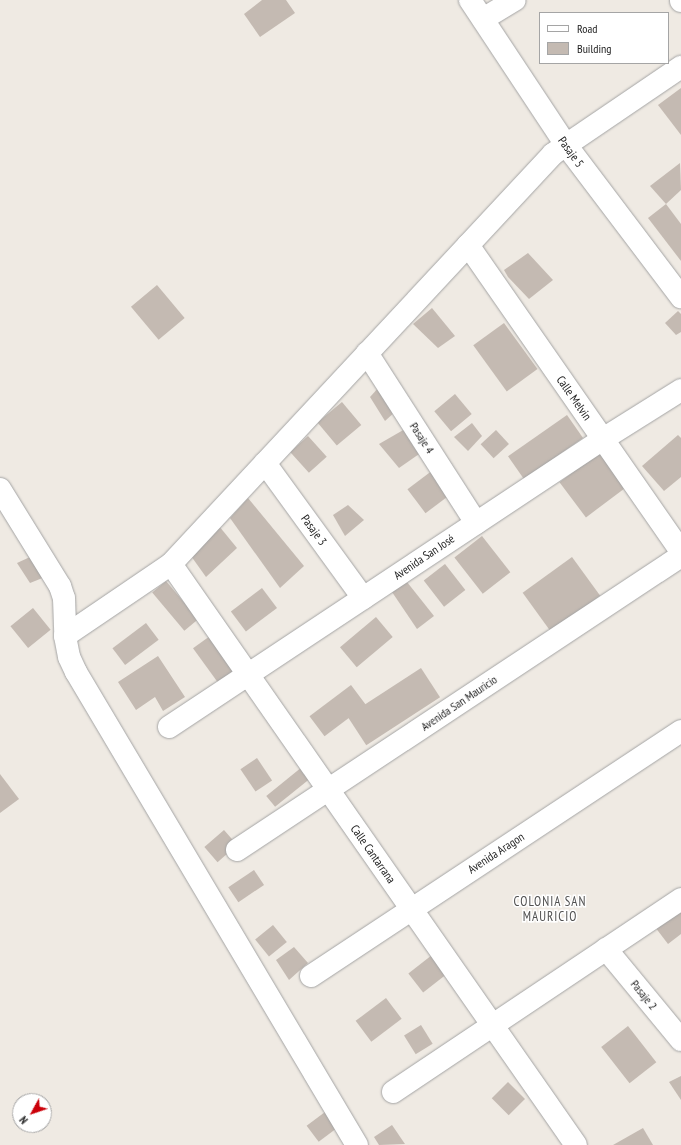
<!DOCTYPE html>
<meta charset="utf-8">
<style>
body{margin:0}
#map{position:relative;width:681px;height:1145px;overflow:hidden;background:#efeae3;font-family:"PT Sans Narrow",sans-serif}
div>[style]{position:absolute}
.building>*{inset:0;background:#c4bab2;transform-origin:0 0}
.roads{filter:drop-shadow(0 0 1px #a4a4a4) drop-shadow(0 0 1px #a4a4a4)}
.minor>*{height:22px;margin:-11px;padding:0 11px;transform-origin:11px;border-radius:11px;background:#fff}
span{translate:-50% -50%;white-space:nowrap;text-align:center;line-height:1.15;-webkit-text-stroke:3px #fff;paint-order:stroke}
.street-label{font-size:12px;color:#1d1d1d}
.neighbourhood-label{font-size:13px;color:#505050;letter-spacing:1px}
.legend{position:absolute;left:539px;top:12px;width:130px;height:52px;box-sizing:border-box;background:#fff;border:1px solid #a5a5a5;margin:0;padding:5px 7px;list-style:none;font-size:12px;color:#1d1d1d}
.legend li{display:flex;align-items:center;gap:8px;height:20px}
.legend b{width:20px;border:1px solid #a5a5a5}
.north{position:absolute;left:12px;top:1093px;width:40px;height:40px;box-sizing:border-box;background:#fff;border:1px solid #a5a5a5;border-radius:50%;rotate:230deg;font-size:11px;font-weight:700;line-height:16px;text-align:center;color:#1d1d1d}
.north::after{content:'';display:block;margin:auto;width:14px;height:18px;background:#cb0009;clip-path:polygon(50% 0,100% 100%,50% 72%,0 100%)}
</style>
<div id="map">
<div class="building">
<div style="clip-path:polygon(262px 0,286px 0,295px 13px,260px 37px,244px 14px)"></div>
<div style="clip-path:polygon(681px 88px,681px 135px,658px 105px)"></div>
<div style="clip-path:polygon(680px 163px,681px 190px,666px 204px,650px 186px)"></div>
<div style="clip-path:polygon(666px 204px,681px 224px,681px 261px,648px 218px)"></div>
<div style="clip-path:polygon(528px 253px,553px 280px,529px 299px,508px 277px,504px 270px)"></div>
<div style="left:157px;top:285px;width:43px;height:34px;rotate:50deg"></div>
<div style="clip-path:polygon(432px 308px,455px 336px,438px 348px,413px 324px)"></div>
<div style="clip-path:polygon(678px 311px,681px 314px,681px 332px,676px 335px,665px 323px)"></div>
<div style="left:504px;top:323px;width:57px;height:38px;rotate:54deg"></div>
<div style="clip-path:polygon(380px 386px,396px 411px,385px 421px,370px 397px)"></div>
<div style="left:455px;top:394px;width:26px;height:27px;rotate:50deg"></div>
<div style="left:342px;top:402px;width:30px;height:32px;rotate:50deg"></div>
<div style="left:567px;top:415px;width:28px;height:72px;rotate:55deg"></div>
<div style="clip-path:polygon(472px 423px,482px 436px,468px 451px,454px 437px)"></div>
<div style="clip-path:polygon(405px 429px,422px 452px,399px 468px,379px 444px)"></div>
<div style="left:496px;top:430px;width:19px;height:21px;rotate:47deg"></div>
<div style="clip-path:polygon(678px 435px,681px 438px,681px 477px,664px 491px,642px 466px)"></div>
<div style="left:308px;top:436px;width:28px;height:24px;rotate:48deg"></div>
<div style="left:601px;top:451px;width:44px;height:52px;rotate:53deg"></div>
<div style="left:433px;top:470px;width:30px;height:32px;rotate:53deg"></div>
<div style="clip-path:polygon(248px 498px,304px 566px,280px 588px,230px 518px)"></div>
<div style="clip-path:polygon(348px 505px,364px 520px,345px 536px,333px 515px)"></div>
<div style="clip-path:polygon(219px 526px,237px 548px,206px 577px,191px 556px)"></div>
<div style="left:482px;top:536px;width:46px;height:35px;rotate:52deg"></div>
<div style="clip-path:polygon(30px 557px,45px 577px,30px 583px,17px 563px)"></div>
<div style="left:572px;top:557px;width:48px;height:61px;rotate:54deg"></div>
<div style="left:445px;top:564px;width:33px;height:27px;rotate:52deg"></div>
<div style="left:166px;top:581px;width:50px;height:18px;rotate:50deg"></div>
<div style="clip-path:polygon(407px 582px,434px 616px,417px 629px,392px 592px)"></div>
<div style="left:262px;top:588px;width:25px;height:39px;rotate:53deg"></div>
<div style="left:33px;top:608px;width:28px;height:29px;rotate:51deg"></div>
<div style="left:376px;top:617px;width:26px;height:47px;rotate:50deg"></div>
<div style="left:146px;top:623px;width:21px;height:42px;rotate:53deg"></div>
<div style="left:210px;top:636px;width:42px;height:21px;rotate:54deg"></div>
<div style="clip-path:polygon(158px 656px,185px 697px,163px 711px,155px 697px,136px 710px,118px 682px)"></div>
<div style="left:421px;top:668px;width:35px;height:88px;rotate:57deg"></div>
<div style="left:351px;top:685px;width:25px;height:52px;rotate:53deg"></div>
<div style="left:257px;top:758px;width:27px;height:20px;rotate:56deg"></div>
<div style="left:302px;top:767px;width:14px;height:46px;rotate:51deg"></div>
<div style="clip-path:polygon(0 774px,19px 799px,0 813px)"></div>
<div style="left:224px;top:830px;width:20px;height:26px;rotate:49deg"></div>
<div style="left:254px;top:870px;width:18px;height:31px;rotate:56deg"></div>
<div style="clip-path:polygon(681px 907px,681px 934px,668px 944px,655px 927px)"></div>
<div style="left:273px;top:925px;width:22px;height:23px;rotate:51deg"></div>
<div style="clip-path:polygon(294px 947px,308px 963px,289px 980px,276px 960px)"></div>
<div style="left:432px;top:955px;width:24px;height:30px;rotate:52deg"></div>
<div style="left:386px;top:998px;width:26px;height:38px;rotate:53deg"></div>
<div style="left:421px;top:1025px;width:22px;height:20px;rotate:58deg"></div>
<div style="left:628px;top:1026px;width:46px;height:34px;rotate:52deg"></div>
<div style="clip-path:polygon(681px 1076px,681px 1100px,669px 1082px)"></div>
<div style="left:508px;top:1082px;width:24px;height:23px;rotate:45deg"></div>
<div style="left:325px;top:1112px;width:20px;height:23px;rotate:53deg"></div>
<div style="clip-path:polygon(392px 1125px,405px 1144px,379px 1145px,374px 1137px)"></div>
<div style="clip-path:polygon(643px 1128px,653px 1145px,613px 1145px)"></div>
</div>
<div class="roads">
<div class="minor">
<div style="left:470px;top:0;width:174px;rotate:56.5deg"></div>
<div style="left:566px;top:145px;width:191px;rotate:52.9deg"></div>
<div style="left:681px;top:0;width:1px;rotate:90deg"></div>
<div style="left:483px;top:19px;width:37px;rotate:-31deg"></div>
<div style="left:468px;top:245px;width:373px;rotate:55.2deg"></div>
<div style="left:367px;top:353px;width:202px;rotate:57.3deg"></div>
<div style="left:265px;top:463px;width:167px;rotate:54deg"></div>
<div style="left:0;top:489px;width:114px;rotate:58.3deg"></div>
<div style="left:60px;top:586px;width:13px;rotate:72deg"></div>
<div style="left:64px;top:598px;width:38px;rotate:88deg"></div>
<div style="left:65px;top:636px;width:21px;rotate:79deg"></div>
<div style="left:69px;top:657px;width:17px;rotate:65deg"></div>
<div style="left:76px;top:672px;width:550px;rotate:59.29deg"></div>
<div style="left:171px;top:564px;width:708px;rotate:55.12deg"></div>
<div style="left:65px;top:636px;width:128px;rotate:-34.2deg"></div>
<div style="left:171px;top:564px;width:560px;rotate:-47.02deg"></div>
<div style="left:553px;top:154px;width:155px;rotate:-34.2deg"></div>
<div style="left:169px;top:727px;width:521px;rotate:-33.57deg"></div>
<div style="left:603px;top:439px;width:92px;rotate:-32.1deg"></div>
<div style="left:237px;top:850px;width:533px;rotate:-33.51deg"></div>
<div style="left:606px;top:949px;width:118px;rotate:50.5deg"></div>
<div style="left:311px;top:976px;width:444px;rotate:-33.5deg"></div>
<div style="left:393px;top:1092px;width:347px;rotate:-33.8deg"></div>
</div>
</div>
<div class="street-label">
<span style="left:571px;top:152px;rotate:54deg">Pasaje 5</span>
<span style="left:574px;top:398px;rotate:55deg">Calle Melvin</span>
<span style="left:422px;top:438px;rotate:57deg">Pasaje 4</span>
<span style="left:314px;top:530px;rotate:54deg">Pasaje 3</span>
<span style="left:424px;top:557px;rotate:-34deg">Avenida San José</span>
<span style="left:459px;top:703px;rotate:-34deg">Avenida San Mauricio</span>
<span style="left:496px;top:853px;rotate:-33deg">Avenida Aragon</span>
<span style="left:373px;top:854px;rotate:55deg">Calle Cantarrana</span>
<span style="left:644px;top:995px;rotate:51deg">Pasaje 2</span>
</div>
<div class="neighbourhood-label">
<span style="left:550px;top:910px">COLONIA SAN<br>MAURICIO</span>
</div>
<ul class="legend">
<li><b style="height:5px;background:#fff"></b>Road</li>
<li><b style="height:11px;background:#c4bab2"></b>Building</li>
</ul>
<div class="north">N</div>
</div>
